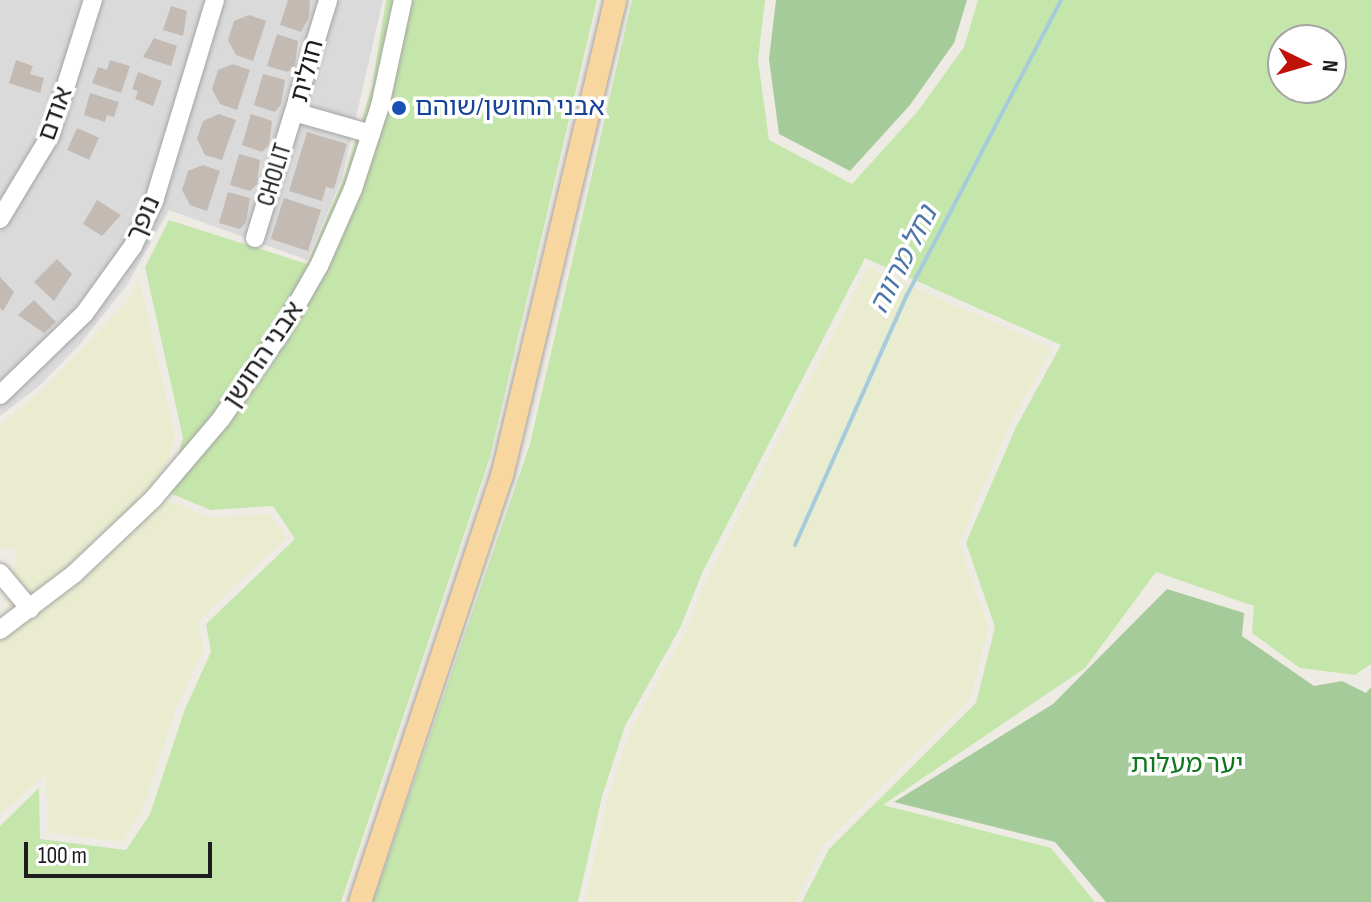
<!DOCTYPE html>
<meta charset="utf-8">
<style>
body{margin:0}
#map{position:relative;width:1371px;height:902px;overflow:hidden;background:#eeebe4;font-family:"Sofia Sans Condensed","Noto Sans Hebrew",sans-serif}
div>[style]{position:absolute}
.residential>*{inset:0;background:#dbdada}
.farmland>*{inset:0;background:#e9eccf}
.grass>*{inset:0;background:#c5e6ab}
.forest>*{inset:0;background:#a6cb9a}
.stream>*{height:4px;margin:-2px;padding:0 2px;transform-origin:2px;border-radius:2px;background:#a6cbda}
.building>*{inset:0;background:#c2bab3;transform-origin:0 0}
.roads{filter:drop-shadow(0 0 2px #a4a4a4) drop-shadow(0 0 2px #a4a4a4)}
.minor>*{height:18px;margin:-9px;padding:0 9px;transform-origin:9px;border-radius:9px;background:#fff}
.major>*{height:22px;margin:-11px;padding:0 11px;transform-origin:11px;border-radius:11px;background:#f7d69f}
.dots>*{width:22px;height:22px;translate:-50% -50%;box-sizing:border-box;border:4px solid #fff;border-radius:50%}
span{translate:-50% -50%;white-space:nowrap;text-align:center;line-height:1.15;-webkit-text-stroke:7px #fff;paint-order:stroke}
.street-label{font-size:26px;color:#1d1d1d}
.transit-label{font-size:26px;color:#164399}
.left{translate:0 -50%;text-align:left}
.park-label{font-size:26px;color:#10761e}
.water-label{font-size:28px;color:#4e77a8;font-style:italic}
.north{position:absolute;left:1267px;top:24px;width:80px;height:80px;box-sizing:border-box;background:#fff;border:2px solid #a5a5a5;border-radius:50%;rotate:95deg;font-size:22px;font-weight:700;line-height:32px;text-align:center;color:#1d1d1d}
.north::after{content:'';display:block;margin:auto;width:28px;height:36px;background:#c11209;clip-path:polygon(50% 0,100% 100%,50% 72%,0 100%)}
.scale{position:absolute;left:24px;top:842px;width:188px;height:36px;box-sizing:border-box;border:4px solid #1d1d1d;border-top:0;padding-left:10px;font-size:24px;line-height:28px;white-space:nowrap;color:#1d1d1d;-webkit-text-stroke:6px #fff;paint-order:stroke}
</style>
<div id="map">
<div class="residential">
<div style="clip-path:polygon(0 0,383px 0,342px 178px,307px 260px,169px 210px,127px 285px,80px 344px,38px 387px,0 416px)"></div>
</div>
<div class="farmland">
<div style="clip-path:polygon(868px 267px,1052px 348px,1010px 424px,959px 543px,988px 627px,970px 700px,823px 845px,795px 902px,585px 902px,608px 798px,631px 729px,686px 631px,709px 574px)"></div>
<div style="clip-path:polygon(139px 279px,175px 437px,158px 496px,210px 518px,269px 514px,286px 538px,198px 621px,203px 651px,177px 706px,143px 810px,122px 842px,48px 832px,46px 774px,0 814px,0 642px,17px 549px,0 547px,0 425px,44px 389px,129px 299px)"></div>
</div>
<div class="grass">
<div style="clip-path:polygon(386px 0,597px 0,490px 457px,341px 902px,0 902px,0 826px,39px 788px,40px 839px,126px 850px,150px 814px,185px 709px,211px 652px,206px 624px,295px 539px,273px 506px,211px 510px,167px 492px,183px 438px,145px 267px,169px 220px,307px 264px,344px 178px,372px 87px)"></div>
<div style="clip-path:polygon(evenodd,632px 0,765px 0,758px 60px,769px 140px,852px 184px,918px 111px,964px 47px,978px 0,1371px 0,1371px 664px,1355px 675px,1300px 668px,1252px 633px,1254px 606px,1156px 572px,1085px 668px,883px 805px,1051px 848px,1095px 902px,802px 902px,829px 849px,976px 703px,995px 627px,966px 543px,1016px 427px,1061px 345px,865px 258px,703px 571px,680px 628px,625px 726px,602px 796px,578px 902px,373px 902px,530px 444px,632px 0,1283px 40px,1331px 40px,1331px 88px,1283px 88px,1283px 40px)"></div>
</div>
<div class="forest">
<div style="clip-path:polygon(776px 0,967px 0,954px 43px,910px 105px,850px 171px,779px 134px,769px 59px)"></div>
<div style="clip-path:polygon(1167px 589px,1244px 613px,1242px 636px,1314px 686px,1342px 681px,1366px 693px,1371px 687px,1371px 902px,1106px 902px,1055px 842px,894px 802px,1053px 704px)"></div>
</div>
<div class="stream">
<div style="left:795px;top:545px;width:274px;rotate:-65.9deg"></div>
<div style="left:907px;top:295px;width:333px;rotate:-62.4deg"></div>
</div>
<div class="building">
<div style="clip-path:polygon(288px 0,310px 0,309px 17px,301px 32px,280px 25px)"></div>
<div style="clip-path:polygon(171px 6px,187px 11px,183px 36px,163px 30px)"></div>
<div style="clip-path:polygon(249px 15px,266px 21px,253px 61px,236px 55px,228px 40px,234px 21px)"></div>
<div style="clip-path:polygon(277px 34px,298px 41px,295px 65px,288px 72px,267px 66px)"></div>
<div style="clip-path:polygon(154px 38px,177px 46px,171px 66px,143px 57px)"></div>
<div style="clip-path:polygon(16px 60px,33px 66px,30px 74px,44px 78px,40px 93px,9px 83px)"></div>
<div style="clip-path:polygon(110px 60px,130px 66px,121px 93px,92px 83px,98px 67px,107px 70px)"></div>
<div style="clip-path:polygon(233px 64px,250px 70px,237px 110px,220px 104px,212px 89px,218px 70px)"></div>
<div style="clip-path:polygon(138px 72px,162px 81px,153px 106px,135px 99px,138px 91px,132px 89px)"></div>
<div style="clip-path:polygon(263px 74px,285px 80px,281px 104px,275px 112px,254px 105px)"></div>
<div style="clip-path:polygon(90px 93px,119px 102px,114px 117px,107px 115px,105px 122px,84px 115px)"></div>
<div style="clip-path:polygon(219px 114px,236px 120px,222px 160px,205px 155px,197px 139px,203px 121px)"></div>
<div style="clip-path:polygon(251px 114px,272px 121px,269px 145px,262px 152px,242px 145px)"></div>
<div style="left:77px;top:128px;width:24px;height:24px;rotate:24deg"></div>
<div style="clip-path:polygon(307px 132px,347px 144px,334px 189px,326px 187px,322px 201px,289px 191px)"></div>
<div style="clip-path:polygon(239px 154px,260px 160px,257px 184px,250px 191px,230px 185px)"></div>
<div style="clip-path:polygon(203px 165px,220px 171px,207px 211px,190px 205px,182px 190px,188px 171px)"></div>
<div style="clip-path:polygon(228px 192px,250px 198px,246px 222px,240px 229px,219px 223px)"></div>
<div style="left:284px;top:198px;width:39px;height:43px;rotate:18deg"></div>
<div style="clip-path:polygon(97px 200px,121px 215px,102px 236px,83px 224px)"></div>
<div style="clip-path:polygon(57px 259px,72px 274px,54px 301px,34px 282px)"></div>
<div style="clip-path:polygon(0 277px,14px 292px,3px 311px,0 308px)"></div>
<div style="clip-path:polygon(34px 300px,56px 322px,44px 333px,18px 315px)"></div>
</div>
<div class="roads">
<div class="minor">
<div style="left:294px;top:112px;width:80px;rotate:15.9deg"></div>
<div style="left:0;top:219px;width:97px;rotate:-58.9deg"></div>
<div style="left:50px;top:136px;width:143px;rotate:-72.5deg"></div>
<div style="left:255px;top:238px;width:249px;rotate:-72.9deg"></div>
<div style="left:0;top:395px;width:117px;rotate:-44deg"></div>
<div style="left:84px;top:314px;width:84px;rotate:-54.2deg"></div>
<div style="left:133px;top:246px;width:50px;rotate:-65deg"></div>
<div style="left:154px;top:201px;width:210px;rotate:-73.1deg"></div>
<div style="left:0;top:573px;width:47px;rotate:50.2deg"></div>
<div style="left:0;top:630px;width:93px;rotate:-37.1deg"></div>
<div style="left:74px;top:574px;width:109px;rotate:-43.5deg"></div>
<div style="left:153px;top:499px;width:105px;rotate:-49.6deg"></div>
<div style="left:221px;top:419px;width:103px;rotate:-55.2deg"></div>
<div style="left:280px;top:334px;width:78px;rotate:-60.2deg"></div>
<div style="left:319px;top:266px;width:84px;rotate:-66.2deg"></div>
<div style="left:353px;top:189px;width:87px;rotate:-72deg"></div>
<div style="left:380px;top:106px;width:108px;rotate:-77.8deg"></div>
</div>
<div class="major">
<div style="left:360px;top:902px;width:449px;rotate:-71.6deg"></div>
<div style="left:502px;top:476px;width:489px;rotate:-76.6deg"></div>
</div>
</div>
<div class="dots">
<div style="left:399px;top:108px;background:#1a4fb4"></div>
</div>
<div class="street-label">
<span style="left:308px;top:71px;rotate:-75deg">חולית</span>
<span style="left:56px;top:114px;rotate:-70deg">אודם</span>
<span style="left:275px;top:175px;rotate:-73deg">CHOLIT</span>
<span style="left:144px;top:219px;rotate:-66deg">נופך</span>
<span style="left:264px;top:355px;rotate:-56deg">אבני החושן</span>
</div>
<div class="transit-label">
<span class="left" style="left:415px;top:108px">אבני החושן/שוהם</span>
</div>
<div class="park-label">
<span style="left:1187px;top:765px">יער מעלות</span>
</div>
<div class="water-label">
<span style="left:904px;top:260px;rotate:-63deg">נחל מרווה</span>
</div>
<div class="north">N</div>
<div class="scale">100 m</div>
</div>
